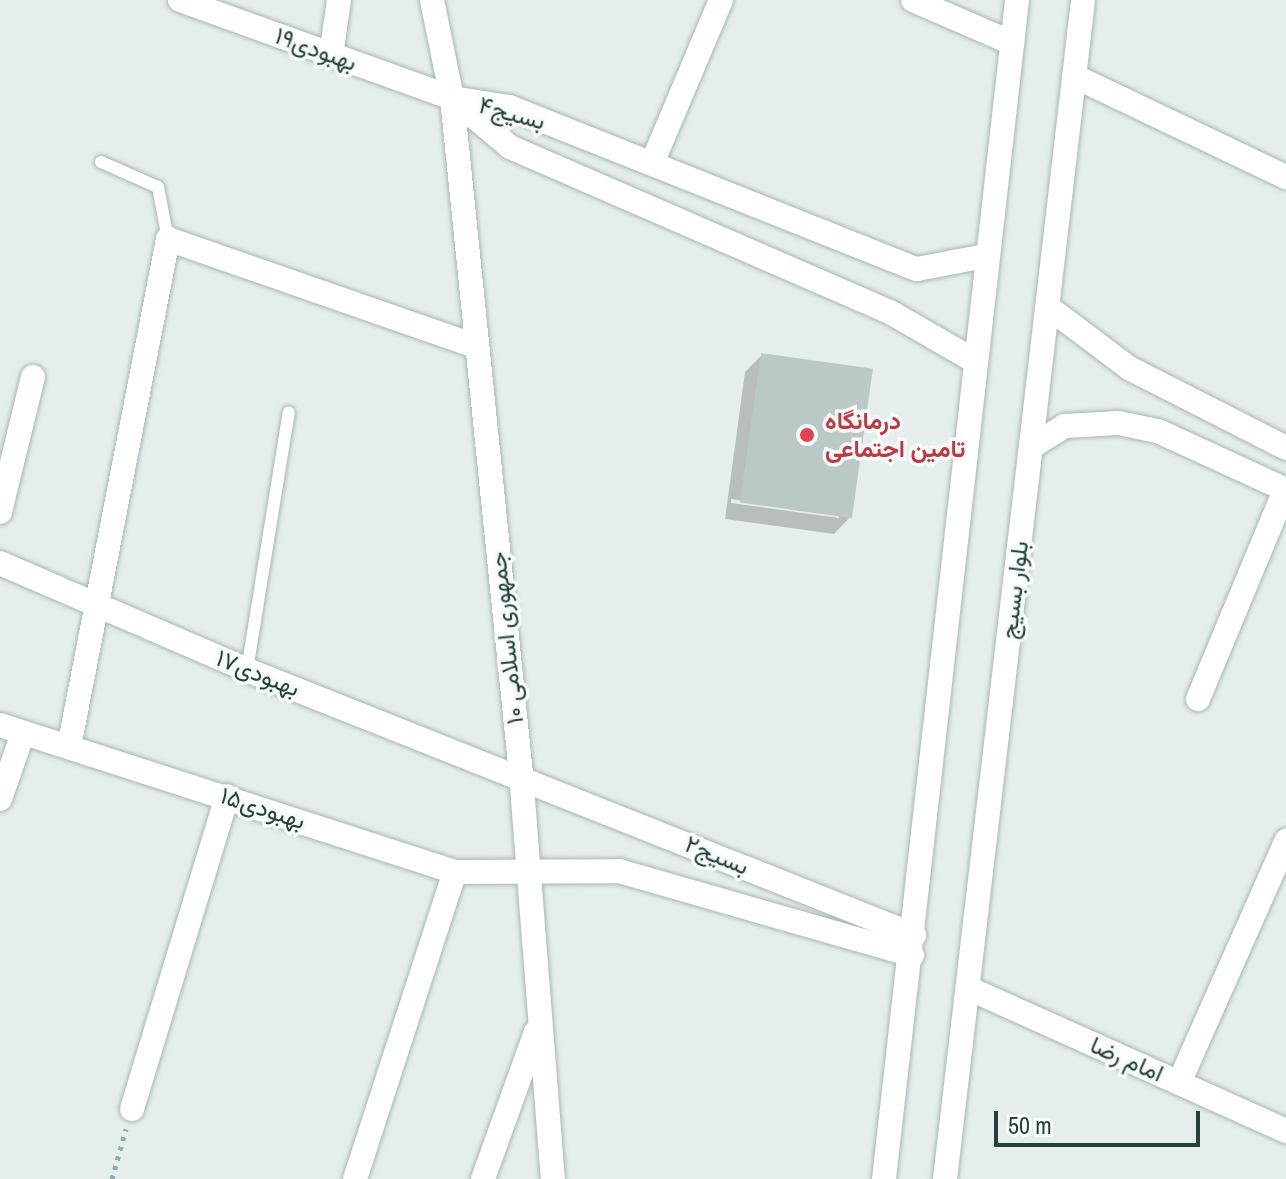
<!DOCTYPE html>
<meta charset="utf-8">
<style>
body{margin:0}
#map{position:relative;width:1286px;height:1179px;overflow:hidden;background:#e5eeec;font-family:"Archivo Narrow",Vazirmatn,sans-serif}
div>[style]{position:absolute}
.shadow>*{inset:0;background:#0003}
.building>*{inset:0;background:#bac9c5;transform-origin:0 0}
.path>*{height:5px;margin-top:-2.5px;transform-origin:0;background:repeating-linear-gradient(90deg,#86b2ab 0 4px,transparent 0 10px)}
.roads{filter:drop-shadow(0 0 2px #a7b6b4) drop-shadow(0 0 2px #a7b6b4)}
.service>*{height:12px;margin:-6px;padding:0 6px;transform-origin:6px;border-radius:6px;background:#fff}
.minor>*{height:24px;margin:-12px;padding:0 12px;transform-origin:12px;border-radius:12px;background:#fff}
.tertiary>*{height:24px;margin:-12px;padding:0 12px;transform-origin:12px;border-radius:12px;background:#fff}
.secondary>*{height:24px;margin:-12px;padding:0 12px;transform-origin:12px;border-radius:12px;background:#fff}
.dots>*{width:22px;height:22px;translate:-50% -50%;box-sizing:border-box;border:4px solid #f6faf9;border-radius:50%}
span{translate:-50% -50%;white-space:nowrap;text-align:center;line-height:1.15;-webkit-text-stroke:7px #f6faf9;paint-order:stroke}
.street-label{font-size:24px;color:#24403d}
.health-label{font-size:24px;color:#be3a42;font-weight:700}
.left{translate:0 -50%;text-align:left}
.scale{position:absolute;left:994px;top:1111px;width:206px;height:36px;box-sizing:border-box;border:4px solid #24403d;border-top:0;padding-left:10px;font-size:24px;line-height:28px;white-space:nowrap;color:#24403d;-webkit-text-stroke:6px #f6faf9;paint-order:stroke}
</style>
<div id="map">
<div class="shadow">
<div style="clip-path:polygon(evenodd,762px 355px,850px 517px,834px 534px,725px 519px,745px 372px,762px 355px,731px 499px,839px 514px,839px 518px,731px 503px,731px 499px)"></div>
</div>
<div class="building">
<div style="left:761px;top:353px;width:113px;height:151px;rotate:8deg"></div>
</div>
<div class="path">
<div style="left:112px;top:1179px;width:52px;rotate:-74.4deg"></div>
</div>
<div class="roads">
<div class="service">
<div style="left:101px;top:162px;width:62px;rotate:23.7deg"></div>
<div style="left:158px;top:187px;width:53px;rotate:79.1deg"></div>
<div style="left:247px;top:670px;width:261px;rotate:-80.8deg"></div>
</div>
<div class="minor">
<div style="left:913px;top:0;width:108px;rotate:23.5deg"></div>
<div style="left:1074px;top:76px;width:235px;rotate:25.5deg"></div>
<div style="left:452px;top:98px;width:680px;rotate:84.17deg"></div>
<div style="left:521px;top:774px;width:406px;rotate:85.5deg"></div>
<div style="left:653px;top:161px;width:175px;rotate:-67.1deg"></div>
<div style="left:0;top:512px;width:139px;rotate:-76.3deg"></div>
<div style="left:0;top:563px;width:269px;rotate:23.4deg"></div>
<div style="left:247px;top:670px;width:718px;rotate:21.67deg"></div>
<div style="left:1198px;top:699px;width:226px;rotate:-67.4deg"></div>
<div style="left:0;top:725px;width:478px;rotate:17.9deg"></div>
<div style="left:455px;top:872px;width:164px;rotate:-0.3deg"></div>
<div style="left:619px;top:871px;width:305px;rotate:16deg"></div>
<div style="left:69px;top:747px;width:518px;rotate:-78.97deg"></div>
<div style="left:168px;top:239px;width:326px;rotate:19.2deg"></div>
<div style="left:0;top:799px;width:70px;rotate:-70.8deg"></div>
<div style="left:1179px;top:1083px;width:265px;rotate:-66.1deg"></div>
<div style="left:132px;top:1109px;width:327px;rotate:-73.1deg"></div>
<div style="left:355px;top:1179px;width:323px;rotate:-72deg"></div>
<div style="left:483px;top:1179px;width:156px;rotate:-70.2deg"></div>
</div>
<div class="tertiary">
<div style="left:180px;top:0;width:289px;rotate:19.8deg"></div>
<div style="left:452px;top:98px;width:58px;rotate:9deg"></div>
<div style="left:509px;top:107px;width:439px;rotate:21.7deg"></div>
<div style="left:917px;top:269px;width:70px;rotate:-10.7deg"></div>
<div style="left:432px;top:0;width:100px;rotate:78.5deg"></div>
<div style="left:331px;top:55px;width:56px;rotate:-81.7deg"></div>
<div style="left:454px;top:100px;width:73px;rotate:40deg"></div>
<div style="left:510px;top:147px;width:414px;rotate:23.5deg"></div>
<div style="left:890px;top:312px;width:96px;rotate:30deg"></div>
<div style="left:1048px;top:307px;width:101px;rotate:37deg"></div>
<div style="left:1129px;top:368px;width:176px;rotate:27deg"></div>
<div style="left:1031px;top:447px;width:39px;rotate:-32deg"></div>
<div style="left:1064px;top:426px;width:55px;rotate:-3.1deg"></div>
<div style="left:1119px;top:423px;width:40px;rotate:12deg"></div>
<div style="left:1158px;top:431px;width:141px;rotate:24.7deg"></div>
<div style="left:968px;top:988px;width:349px;rotate:24.2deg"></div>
</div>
<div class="secondary">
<div style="left:884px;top:1179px;width:1186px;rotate:-83.56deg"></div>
<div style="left:945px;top:1179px;width:1187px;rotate:-83.32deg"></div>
</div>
</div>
<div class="dots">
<div style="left:807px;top:435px;background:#e0444e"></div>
</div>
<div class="street-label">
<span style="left:316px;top:49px;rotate:20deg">بهبودی۱۹</span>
<span style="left:512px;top:113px;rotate:15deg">بسیج۴</span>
<span style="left:1014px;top:590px;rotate:-83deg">بلوار بسیج</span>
<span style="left:506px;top:638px;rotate:-96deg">جمهوری اسلامی ۱۰</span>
<span style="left:258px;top:673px;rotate:22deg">بهبودی۱۷</span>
<span style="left:263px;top:808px;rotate:18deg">بهبودی۱۵</span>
<span style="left:717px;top:855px;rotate:22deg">بسیج۲</span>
<span style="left:1127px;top:1059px;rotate:24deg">امام رضا</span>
</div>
<div class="health-label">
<span class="left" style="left:825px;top:435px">درمانگاه<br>تامین اجتماعی</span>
</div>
<div class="scale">50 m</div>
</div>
